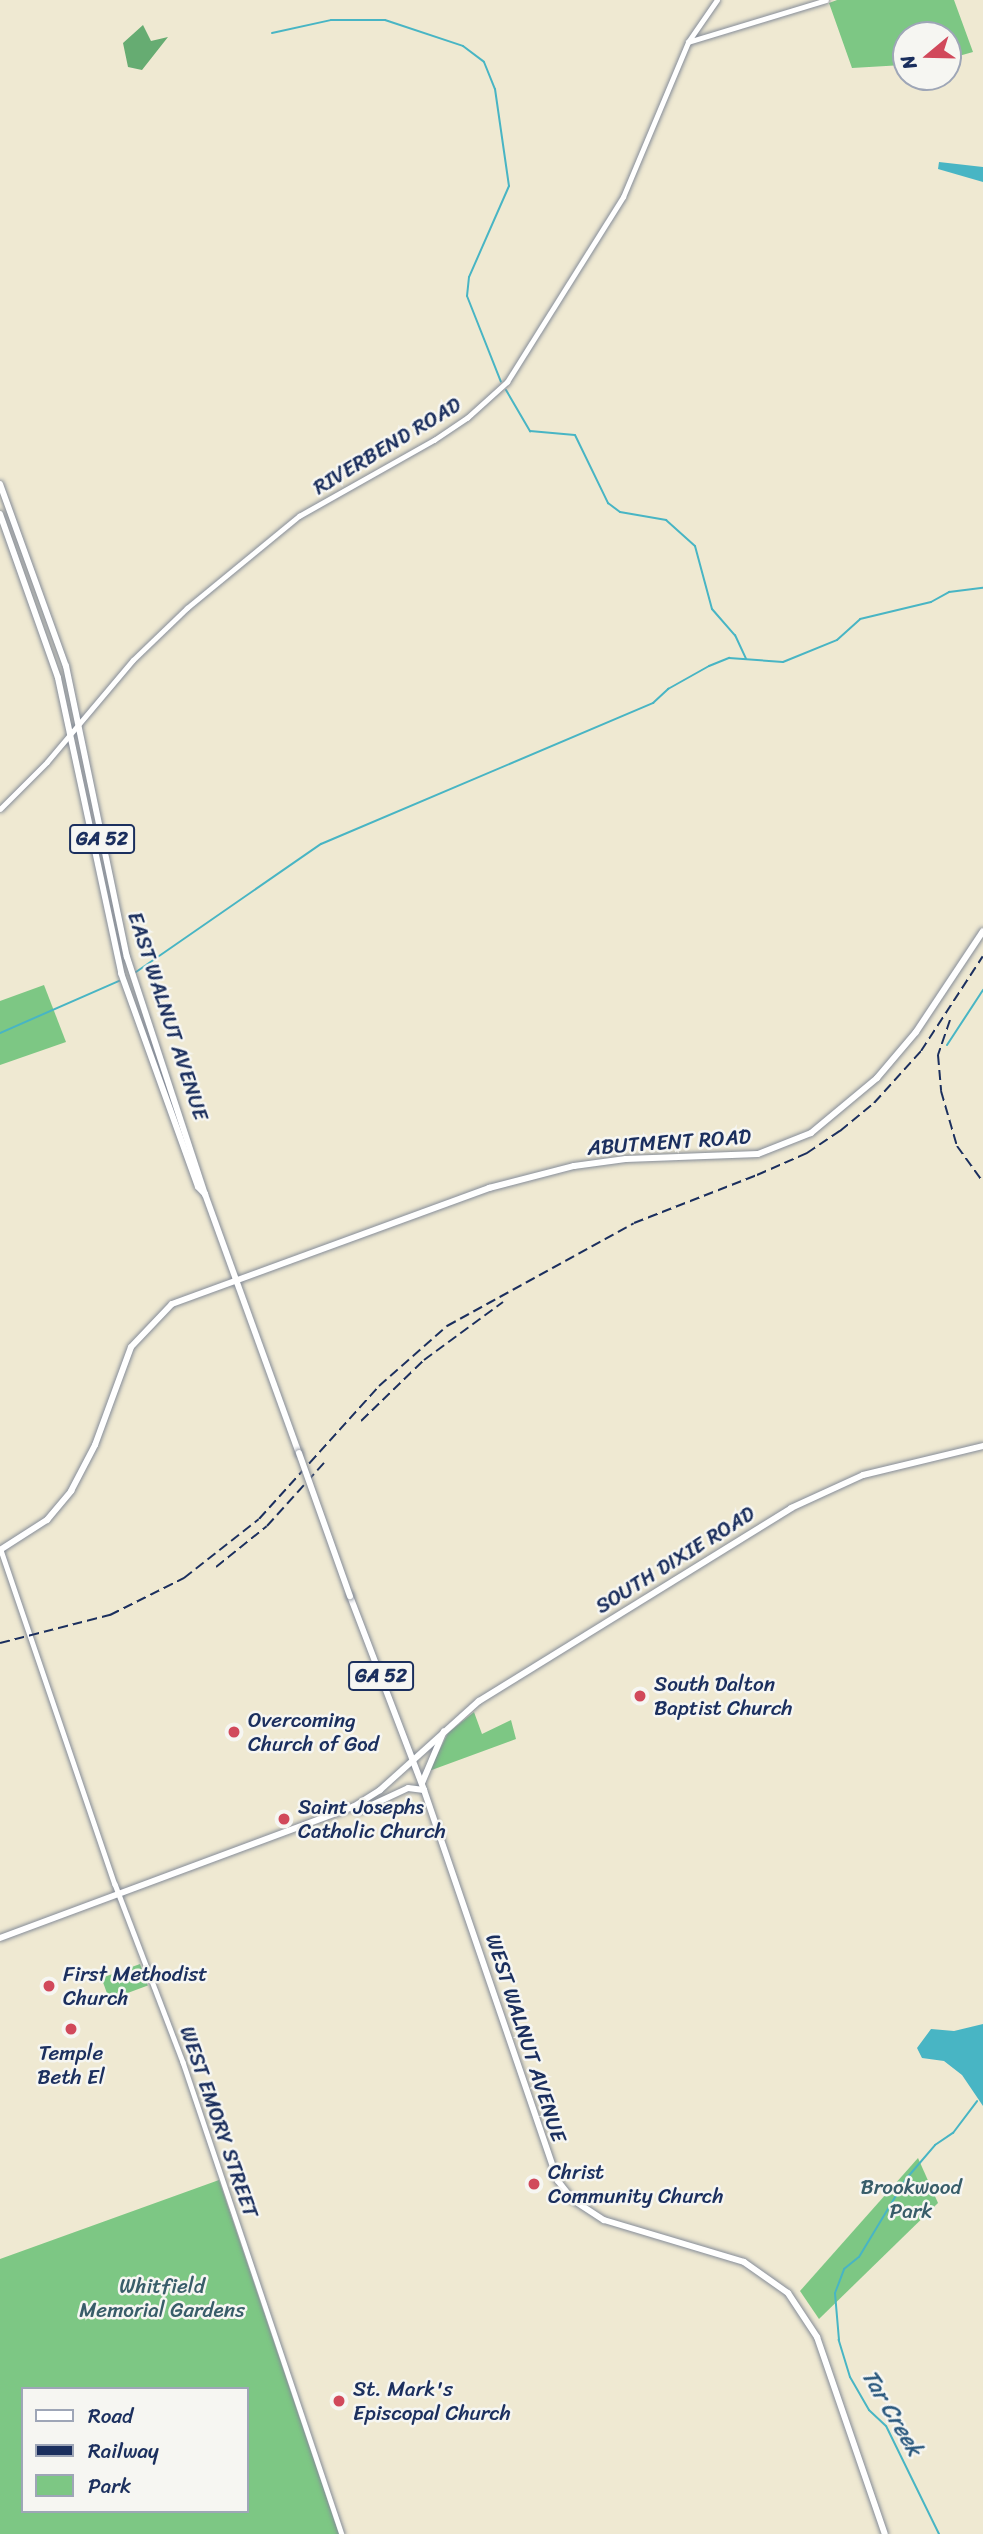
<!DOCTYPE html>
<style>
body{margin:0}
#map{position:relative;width:983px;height:2534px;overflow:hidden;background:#efe9d2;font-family:Sriracha,sans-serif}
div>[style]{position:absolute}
.green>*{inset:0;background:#7dc784;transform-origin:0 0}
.forest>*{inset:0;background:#66ac72}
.water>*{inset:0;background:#48b5c4}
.stream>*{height:2px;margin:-1px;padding:0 1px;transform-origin:1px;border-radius:1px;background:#48b5c4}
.roads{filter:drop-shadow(0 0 2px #858c98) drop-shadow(0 0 2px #858c98)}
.minor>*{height:4.5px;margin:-2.25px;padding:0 2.25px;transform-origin:2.25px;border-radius:2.25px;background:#fff}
.major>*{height:6px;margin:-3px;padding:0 3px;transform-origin:3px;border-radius:3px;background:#fff}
.rail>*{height:2px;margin-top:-1px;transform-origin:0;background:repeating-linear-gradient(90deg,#1b2f5e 0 10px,transparent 0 15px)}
.bridges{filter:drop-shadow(0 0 2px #858c98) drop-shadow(0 0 2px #858c98)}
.major-bridge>*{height:6px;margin:-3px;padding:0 3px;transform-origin:3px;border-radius:3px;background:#fff}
.dots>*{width:19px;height:19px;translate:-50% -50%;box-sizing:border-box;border:4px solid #f6f6f2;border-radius:50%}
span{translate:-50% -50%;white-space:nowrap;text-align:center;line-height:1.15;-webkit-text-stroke:5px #f6f6f2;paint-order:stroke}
.shield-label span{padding:2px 5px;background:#f6f6f2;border:2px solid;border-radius:5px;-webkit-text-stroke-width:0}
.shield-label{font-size:19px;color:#1b2f5e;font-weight:700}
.street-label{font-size:21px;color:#1b2f5e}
.poi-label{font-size:21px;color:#1b2f5e}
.left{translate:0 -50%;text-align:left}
.park-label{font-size:21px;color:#385d69}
.water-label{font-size:23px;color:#28577d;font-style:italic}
.legend{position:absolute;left:21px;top:2387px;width:228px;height:126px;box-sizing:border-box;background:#f6f6f2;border:2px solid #9ea6b7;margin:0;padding:9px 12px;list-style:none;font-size:21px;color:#1b2f5e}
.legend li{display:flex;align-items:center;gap:14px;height:35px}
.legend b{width:35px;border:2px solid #9ea6b7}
.north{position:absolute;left:892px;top:21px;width:70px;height:70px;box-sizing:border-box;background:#f6f6f2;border:2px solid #9ea6b7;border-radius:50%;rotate:251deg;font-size:19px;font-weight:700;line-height:28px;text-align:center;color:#1b2f5e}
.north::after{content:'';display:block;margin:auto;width:24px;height:32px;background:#d1495b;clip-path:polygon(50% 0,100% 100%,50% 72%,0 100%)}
</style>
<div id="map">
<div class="green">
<div style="clip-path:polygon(837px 0,954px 0,973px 52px,948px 59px,948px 35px,906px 35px,906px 72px,903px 65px,852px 68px,829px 3px)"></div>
<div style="clip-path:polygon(44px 985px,66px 1042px,0 1065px,0 1001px)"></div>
<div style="clip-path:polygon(474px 1712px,482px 1734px,511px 1720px,516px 1739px,429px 1771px,448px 1733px)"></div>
<div style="left:140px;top:1964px;width:23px;height:41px;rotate:70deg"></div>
<div style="clip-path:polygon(918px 2158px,938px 2203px,819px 2319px,800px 2291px)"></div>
<div style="clip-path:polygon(evenodd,219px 2180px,339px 2534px,0 2534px,0 2259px,219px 2180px,23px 2389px,247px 2389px,247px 2511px,23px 2511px,23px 2389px)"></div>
</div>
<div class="forest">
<div style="clip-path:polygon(143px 25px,151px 41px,168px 37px,142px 70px,128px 67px,123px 43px)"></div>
</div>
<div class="water">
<div style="clip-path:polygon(939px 162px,983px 167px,983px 182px,938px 169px)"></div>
<div style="clip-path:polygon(983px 2024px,983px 2106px,962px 2075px,944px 2061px,922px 2058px,917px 2048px,931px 2029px,954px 2031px)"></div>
</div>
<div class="stream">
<div style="left:272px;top:33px;width:60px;rotate:-12.4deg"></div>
<div style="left:331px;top:20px;width:54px"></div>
<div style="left:385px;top:20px;width:82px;rotate:18.4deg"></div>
<div style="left:463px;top:46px;width:26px;rotate:37deg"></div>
<div style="left:484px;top:62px;width:29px;rotate:68deg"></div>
<div style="left:495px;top:89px;width:98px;rotate:81.8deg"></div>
<div style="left:509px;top:186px;width:99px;rotate:113.7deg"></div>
<div style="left:469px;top:277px;width:19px;rotate:96deg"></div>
<div style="left:467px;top:296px;width:92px;rotate:68.4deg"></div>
<div style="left:506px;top:390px;width:48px;rotate:59.7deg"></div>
<div style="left:530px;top:431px;width:45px;rotate:5.1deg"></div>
<div style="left:575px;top:435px;width:76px;rotate:64.1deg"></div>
<div style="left:608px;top:503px;width:15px;rotate:37deg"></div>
<div style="left:620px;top:512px;width:47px;rotate:9.9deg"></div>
<div style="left:666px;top:520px;width:39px;rotate:42deg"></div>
<div style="left:695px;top:546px;width:65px;rotate:74.9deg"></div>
<div style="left:712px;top:609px;width:35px;rotate:49deg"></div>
<div style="left:735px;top:635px;width:26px;rotate:65deg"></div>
<div style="left:136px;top:972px;width:225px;rotate:-34.7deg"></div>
<div style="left:321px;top:844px;width:361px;rotate:-23deg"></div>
<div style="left:653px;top:703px;width:21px;rotate:-43deg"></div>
<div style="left:668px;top:689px;width:47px;rotate:-29.3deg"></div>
<div style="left:709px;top:666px;width:22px;rotate:-22deg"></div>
<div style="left:729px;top:658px;width:54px;rotate:4.2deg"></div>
<div style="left:783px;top:662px;width:58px;rotate:-22.2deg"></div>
<div style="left:837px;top:640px;width:31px;rotate:-42deg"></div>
<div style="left:860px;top:619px;width:73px;rotate:-13.5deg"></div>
<div style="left:931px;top:602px;width:21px;rotate:-29deg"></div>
<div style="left:949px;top:592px;width:34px;rotate:-7deg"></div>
<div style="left:0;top:1033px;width:130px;rotate:-23.6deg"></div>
<div style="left:947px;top:1045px;width:66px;rotate:-56.8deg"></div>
<div style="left:939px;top:2534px;width:120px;rotate:-116.1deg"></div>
<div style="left:886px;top:2426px;width:23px;rotate:-137deg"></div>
<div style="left:869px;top:2410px;width:38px;rotate:-120deg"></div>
<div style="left:850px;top:2377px;width:39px;rotate:-107deg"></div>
<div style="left:839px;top:2340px;width:47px;rotate:-94.9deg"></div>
<div style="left:835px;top:2293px;width:26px;rotate:-69deg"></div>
<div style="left:844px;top:2269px;width:19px;rotate:-39deg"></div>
<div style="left:859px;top:2257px;width:91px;rotate:-58.9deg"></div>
<div style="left:906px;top:2179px;width:45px;rotate:-49.5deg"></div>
<div style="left:935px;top:2145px;width:22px;rotate:-34deg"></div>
<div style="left:953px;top:2133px;width:40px;rotate:-53deg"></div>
</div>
<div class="roads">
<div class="minor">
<div style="left:688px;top:42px;width:144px;rotate:-16.9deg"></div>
<div style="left:0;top:809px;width:66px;rotate:-45deg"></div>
<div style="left:47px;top:762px;width:133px;rotate:-49.9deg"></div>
<div style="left:133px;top:660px;width:75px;rotate:-43.9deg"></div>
<div style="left:187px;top:608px;width:145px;rotate:-39.4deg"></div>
<div style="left:299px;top:516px;width:155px;rotate:-29.4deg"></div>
<div style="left:434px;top:440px;width:40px;rotate:-34deg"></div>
<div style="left:467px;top:418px;width:54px;rotate:-42deg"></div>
<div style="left:507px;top:382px;width:218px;rotate:-57.9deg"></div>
<div style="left:623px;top:197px;width:168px;rotate:-67.2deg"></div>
<div style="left:688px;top:42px;width:51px;rotate:-55.4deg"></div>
<div style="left:1px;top:1550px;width:353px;rotate:71.2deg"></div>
<div style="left:115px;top:1884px;width:191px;rotate:69.1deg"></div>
<div style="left:183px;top:2062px;width:498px;rotate:71.4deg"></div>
</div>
<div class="major">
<div style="left:0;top:484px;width:194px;rotate:70.1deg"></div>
<div style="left:66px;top:666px;width:297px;rotate:78.2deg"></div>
<div style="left:127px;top:957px;width:250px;rotate:71.8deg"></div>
<div style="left:205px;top:1194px;width:276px;rotate:70.1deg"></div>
<div style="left:0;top:514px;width:174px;rotate:70.5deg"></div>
<div style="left:58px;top:678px;width:302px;rotate:77.9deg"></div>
<div style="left:121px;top:973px;width:227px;rotate:70.2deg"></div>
<div style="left:198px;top:1187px;width:10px;rotate:45deg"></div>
<div style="left:0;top:1550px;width:56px;rotate:-32.6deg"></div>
<div style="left:47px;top:1520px;width:38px;rotate:-50deg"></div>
<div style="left:71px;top:1491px;width:52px;rotate:-62.4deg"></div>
<div style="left:95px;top:1445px;width:104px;rotate:-69.8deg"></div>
<div style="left:131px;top:1347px;width:59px;rotate:-46.4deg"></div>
<div style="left:172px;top:1304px;width:338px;rotate:-20.1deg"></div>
<div style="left:489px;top:1188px;width:88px;rotate:-14.5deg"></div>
<div style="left:574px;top:1166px;width:52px;rotate:-7.7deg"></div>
<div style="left:626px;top:1159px;width:132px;rotate:-2.2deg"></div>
<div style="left:758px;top:1154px;width:57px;rotate:-21.6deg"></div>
<div style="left:811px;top:1133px;width:86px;rotate:-39.8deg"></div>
<div style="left:877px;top:1078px;width:60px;rotate:-49.7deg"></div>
<div style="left:916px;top:1032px;width:121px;rotate:-56.4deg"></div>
<div style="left:350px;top:1596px;width:208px;rotate:69.1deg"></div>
<div style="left:424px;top:1790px;width:413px;rotate:71.1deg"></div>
<div style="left:558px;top:2181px;width:24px;rotate:52deg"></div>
<div style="left:573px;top:2200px;width:37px;rotate:33deg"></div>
<div style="left:604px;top:2220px;width:146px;rotate:16.7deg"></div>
<div style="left:744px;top:2262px;width:54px;rotate:35.2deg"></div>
<div style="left:788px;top:2293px;width:53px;rotate:56.6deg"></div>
<div style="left:817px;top:2337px;width:208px;rotate:71deg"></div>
<div style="left:422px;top:1783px;width:56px;rotate:-67.1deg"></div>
<div style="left:353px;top:1807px;width:7px;rotate:34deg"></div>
<div style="left:359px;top:1811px;width:54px;rotate:-25.1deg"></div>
<div style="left:408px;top:1788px;width:16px;rotate:7deg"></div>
<div style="left:0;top:1938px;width:377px;rotate:-20.4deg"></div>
<div style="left:353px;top:1807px;width:32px;rotate:-32deg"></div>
<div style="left:380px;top:1790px;width:133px;rotate:-42deg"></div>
<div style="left:479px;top:1701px;width:367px;rotate:-31.7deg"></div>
<div style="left:791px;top:1508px;width:79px;rotate:-24.6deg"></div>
<div style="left:863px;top:1475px;width:123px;rotate:-13.6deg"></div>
</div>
</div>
<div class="rail">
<div style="left:950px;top:1020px;width:37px;rotate:109deg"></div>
<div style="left:938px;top:1055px;width:36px;rotate:85deg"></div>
<div style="left:941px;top:1091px;width:57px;rotate:73.8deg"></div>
<div style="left:957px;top:1146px;width:44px;rotate:54.2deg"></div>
<div style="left:361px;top:1421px;width:88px;rotate:-44.1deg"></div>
<div style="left:424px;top:1360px;width:98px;rotate:-36.3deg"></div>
<div style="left:216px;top:1567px;width:65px;rotate:-38.8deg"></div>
<div style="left:267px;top:1526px;width:85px;rotate:-47.9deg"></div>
<div style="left:0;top:1643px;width:114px;rotate:-14.3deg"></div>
<div style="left:110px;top:1615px;width:83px;rotate:-26.6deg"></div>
<div style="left:184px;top:1578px;width:95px;rotate:-38.2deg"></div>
<div style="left:259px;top:1519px;width:179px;rotate:-47.9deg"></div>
<div style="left:379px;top:1386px;width:91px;rotate:-41.4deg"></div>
<div style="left:447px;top:1326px;width:213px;rotate:-28.8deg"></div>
<div style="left:634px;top:1223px;width:132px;rotate:-21.3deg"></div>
<div style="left:757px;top:1175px;width:55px;rotate:-23.7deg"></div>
<div style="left:807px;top:1153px;width:40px;rotate:-34deg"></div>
<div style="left:840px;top:1131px;width:44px;rotate:-39.5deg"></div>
<div style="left:874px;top:1103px;width:70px;rotate:-47.9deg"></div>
<div style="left:921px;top:1051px;width:113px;rotate:-56.9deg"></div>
</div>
<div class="bridges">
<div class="major-bridge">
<div style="left:299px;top:1453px;width:152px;rotate:70.4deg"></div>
</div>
</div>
<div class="dots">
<div style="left:640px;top:1696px;background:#d1495b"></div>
<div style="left:234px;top:1732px;background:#d1495b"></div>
<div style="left:284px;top:1819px;background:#d1495b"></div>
<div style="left:49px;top:1986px;background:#d1495b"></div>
<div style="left:71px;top:2029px;background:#d1495b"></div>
<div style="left:534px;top:2184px;background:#d1495b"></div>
<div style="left:339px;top:2401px;background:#d1495b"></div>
</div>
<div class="shield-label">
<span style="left:102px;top:839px">GA 52</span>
<span style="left:381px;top:1676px">GA 52</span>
</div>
<div class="street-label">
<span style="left:387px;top:446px;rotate:-31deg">RIVERBEND ROAD</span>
<span style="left:168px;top:1016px;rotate:72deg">EAST WALNUT AVENUE</span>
<span style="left:669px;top:1142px;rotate:-4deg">ABUTMENT ROAD</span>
<span style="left:675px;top:1560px;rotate:-32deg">SOUTH DIXIE ROAD</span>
<span style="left:526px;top:2038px;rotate:72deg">WEST WALNUT AVENUE</span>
<span style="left:219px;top:2122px;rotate:71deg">WEST EMORY STREET</span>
</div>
<div class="poi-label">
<span class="left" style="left:654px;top:1696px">South Dalton<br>Baptist Church</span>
<span class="left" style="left:248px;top:1732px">Overcoming<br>Church of God</span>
<span class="left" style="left:298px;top:1819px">Saint Josephs<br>Catholic Church</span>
<span class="left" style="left:63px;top:1986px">First Methodist<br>Church</span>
<span style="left:71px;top:2065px">Temple<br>Beth El</span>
<span class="left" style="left:548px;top:2184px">Christ<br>Community Church</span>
<span class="left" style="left:353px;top:2401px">St. Mark's<br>Episcopal Church</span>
</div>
<div class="park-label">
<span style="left:911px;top:2199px">Brookwood<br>Park</span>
<span style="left:162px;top:2298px">Whitfield<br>Memorial Gardens</span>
</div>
<div class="water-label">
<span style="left:892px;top:2413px;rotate:59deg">Tar Creek</span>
</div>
<ul class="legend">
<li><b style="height:9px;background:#fff"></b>Road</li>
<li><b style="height:9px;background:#1b2f5e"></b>Railway</li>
<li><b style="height:19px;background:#7dc784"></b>Park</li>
</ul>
<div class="north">N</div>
</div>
